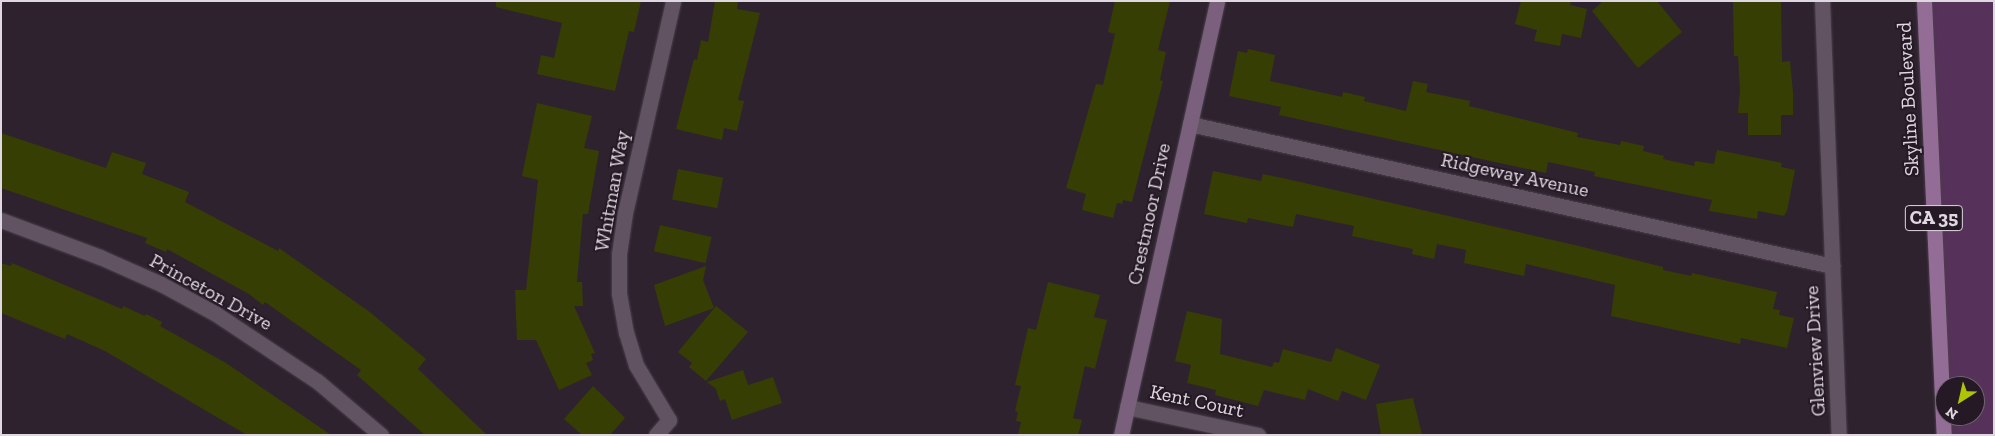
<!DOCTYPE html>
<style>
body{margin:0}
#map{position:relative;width:1995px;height:436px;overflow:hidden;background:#2e222f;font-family:"Zilla Slab",serif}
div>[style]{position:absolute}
.green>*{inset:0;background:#563159}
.building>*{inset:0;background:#373e03;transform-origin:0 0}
.roads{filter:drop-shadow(0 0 1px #4b404c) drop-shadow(0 0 1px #4b404c)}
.street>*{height:15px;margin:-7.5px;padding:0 7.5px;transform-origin:7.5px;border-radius:7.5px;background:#615362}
.secondary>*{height:15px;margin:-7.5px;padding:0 7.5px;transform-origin:7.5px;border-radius:7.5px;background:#7a607c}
.primary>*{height:15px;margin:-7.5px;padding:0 7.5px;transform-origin:7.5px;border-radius:7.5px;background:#946d97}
span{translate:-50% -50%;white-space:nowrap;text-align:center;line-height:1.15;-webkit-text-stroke:4px #241925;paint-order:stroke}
.shield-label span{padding:1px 4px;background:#241925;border:1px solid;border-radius:4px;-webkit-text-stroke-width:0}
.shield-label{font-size:19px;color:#e0d8e1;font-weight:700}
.street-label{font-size:20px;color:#e0d8e1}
.frame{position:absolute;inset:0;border:2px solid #e0d8e1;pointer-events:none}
.north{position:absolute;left:1935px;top:376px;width:50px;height:50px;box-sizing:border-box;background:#241925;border:1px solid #6f6570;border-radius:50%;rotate:215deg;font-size:14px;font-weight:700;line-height:20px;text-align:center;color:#e0d8e1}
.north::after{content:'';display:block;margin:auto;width:18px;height:22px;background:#afc504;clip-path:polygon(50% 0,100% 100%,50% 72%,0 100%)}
</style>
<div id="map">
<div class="green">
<div style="clip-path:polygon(evenodd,1924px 1px,1994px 1px,1994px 435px,1944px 435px,1924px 1px,1945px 386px,1975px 386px,1975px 416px,1945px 416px,1945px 386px)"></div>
</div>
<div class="building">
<div style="clip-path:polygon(496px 1px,641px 1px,634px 32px,629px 31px,615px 91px,537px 74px,541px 55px,554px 58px,562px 23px,496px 7px)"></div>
<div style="clip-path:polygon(715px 1px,738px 1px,737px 9px,760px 13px,738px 100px,744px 101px,737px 131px,724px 128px,722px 140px,676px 129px,694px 59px,697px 60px,701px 40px,708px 42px)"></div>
<div style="clip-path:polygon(1115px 1px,1170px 1px,1158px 50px,1166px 52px,1160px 80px,1163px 81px,1132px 202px,1123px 200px,1122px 204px,1117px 203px,1113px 218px,1082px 210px,1086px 194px,1066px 188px,1096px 84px,1103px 85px,1115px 34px,1108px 32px)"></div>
<div style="clip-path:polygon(1521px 1px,1571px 1px,1570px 5px,1587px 9px,1581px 38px,1562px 34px,1560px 46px,1534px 41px,1537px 30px,1515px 24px)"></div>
<div style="clip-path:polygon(1603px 1px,1657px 1px,1682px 32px,1638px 68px,1592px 11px)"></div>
<div style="clip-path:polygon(1733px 1px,1781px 1px,1782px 62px,1790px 61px,1793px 92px,1793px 115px,1781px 115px,1781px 135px,1748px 135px,1748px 113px,1738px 113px,1740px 91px,1738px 56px,1734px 56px)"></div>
<div style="clip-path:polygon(1248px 49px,1275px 55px,1270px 81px,1342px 97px,1343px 92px,1365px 97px,1364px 101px,1406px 111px,1413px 81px,1428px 84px,1426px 92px,1470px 101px,1469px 106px,1578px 133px,1577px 137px,1620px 145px,1621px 141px,1644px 146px,1643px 151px,1664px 156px,1663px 159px,1694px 166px,1695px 161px,1714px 164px,1717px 150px,1782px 163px,1781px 167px,1795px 170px,1787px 211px,1784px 216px,1758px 211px,1757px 219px,1709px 211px,1712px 200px,1594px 176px,1595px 172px,1548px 162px,1546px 173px,1279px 115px,1281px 107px,1229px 96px,1238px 51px,1247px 53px)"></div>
<div style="clip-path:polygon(537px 103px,592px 116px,584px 148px,599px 151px,588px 214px,583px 214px,577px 282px,582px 282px,583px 306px,574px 306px,595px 353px,591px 354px,593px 360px,586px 363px,592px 375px,559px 390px,536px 340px,517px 340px,515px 290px,526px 290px,538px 180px,522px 176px)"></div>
<div style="clip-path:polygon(1px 133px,106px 168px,112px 152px,146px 163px,142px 174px,189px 192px,185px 202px,278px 251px,279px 248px,371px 313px,426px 359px,418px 369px,487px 435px,425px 435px,357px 375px,361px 370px,265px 302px,263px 305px,249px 294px,167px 249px,166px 252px,145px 243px,147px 238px,1px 188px)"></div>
<div style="left:678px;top:169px;width:46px;height:31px;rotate:11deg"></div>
<div style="clip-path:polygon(1213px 171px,1261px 181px,1263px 174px,1287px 179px,1579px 246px,1663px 267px,1663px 270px,1691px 276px,1692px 273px,1777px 292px,1773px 309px,1780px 310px,1779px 315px,1794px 318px,1787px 348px,1741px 338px,1740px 344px,1611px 316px,1615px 285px,1526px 264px,1524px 276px,1464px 263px,1466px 250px,1437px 244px,1434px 259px,1412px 254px,1413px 249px,1352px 236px,1354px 226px,1296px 214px,1293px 227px,1248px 218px,1247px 223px,1204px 214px)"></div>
<div style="left:660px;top:225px;width:53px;height:27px;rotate:13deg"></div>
<div style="clip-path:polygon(1px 263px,11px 266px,12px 263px,122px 309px,123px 306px,145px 316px,146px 314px,162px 322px,160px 326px,226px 363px,331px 435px,247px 435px,105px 351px,67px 334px,65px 339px,1px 313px)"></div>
<div style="clip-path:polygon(706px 266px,703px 280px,714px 308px,665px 326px,654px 285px)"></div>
<div style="clip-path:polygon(1048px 282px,1100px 295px,1094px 317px,1107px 320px,1095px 369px,1085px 366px,1073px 418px,1082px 420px,1078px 435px,1018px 435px,1021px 422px,1016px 421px,1018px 412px,1015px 411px,1021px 386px,1015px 385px,1028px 328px,1036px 330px)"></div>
<div style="clip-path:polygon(716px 306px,748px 332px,706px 381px,689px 367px,692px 363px,678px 352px)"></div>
<div style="clip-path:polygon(1187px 311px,1222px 319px,1220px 354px,1272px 367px,1274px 362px,1279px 363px,1283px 349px,1331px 362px,1336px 348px,1380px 365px,1366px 400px,1342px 391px,1338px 401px,1308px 389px,1305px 400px,1264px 390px,1258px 406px,1215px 395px,1216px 390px,1187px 383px,1191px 365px,1175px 361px)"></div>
<div style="clip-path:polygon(743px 370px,748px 385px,773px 377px,782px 403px,732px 420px,725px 399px,720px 401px,716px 389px,707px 382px)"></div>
<div style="clip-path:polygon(593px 386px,625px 418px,610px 435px,582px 435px,564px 419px)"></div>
<div style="clip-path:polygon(1413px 398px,1422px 435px,1381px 435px,1376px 404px)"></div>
</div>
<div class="roads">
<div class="street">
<div style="left:1822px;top:1px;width:434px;rotate:87.8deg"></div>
<div style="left:1190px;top:124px;width:658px;rotate:12.47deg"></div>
<div style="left:1px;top:220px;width:106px;rotate:20.5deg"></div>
<div style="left:100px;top:257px;width:67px;rotate:23.9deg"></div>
<div style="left:161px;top:284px;width:63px;rotate:28.6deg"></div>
<div style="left:216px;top:314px;width:121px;rotate:33.6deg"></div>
<div style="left:317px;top:381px;width:84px;rotate:40.2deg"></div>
<div style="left:1127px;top:407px;width:134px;rotate:12.1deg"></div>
<div style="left:656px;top:435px;width:20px;rotate:-49deg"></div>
<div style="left:669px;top:420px;width:64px;rotate:-121deg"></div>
<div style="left:636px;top:365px;width:34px;rotate:-107deg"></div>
<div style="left:626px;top:333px;width:40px;rotate:-100deg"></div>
<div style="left:619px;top:294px;width:40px;rotate:-90deg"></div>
<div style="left:619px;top:254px;width:41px;rotate:-81.7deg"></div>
<div style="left:625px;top:213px;width:217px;rotate:-77.2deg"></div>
</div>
<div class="secondary">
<div style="left:1121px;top:435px;width:444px;rotate:-77.5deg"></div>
</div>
<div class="primary">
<div style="left:1924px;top:1px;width:434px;rotate:87.4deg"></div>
</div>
</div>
<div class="shield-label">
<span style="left:1934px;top:218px">CA 35</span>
</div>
<div class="street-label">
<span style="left:1908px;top:99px;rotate:-93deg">Skyline Boulevard</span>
<span style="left:1515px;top:175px;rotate:12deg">Ridgeway Avenue</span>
<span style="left:612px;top:191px;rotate:-80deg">Whitman Way</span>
<span style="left:1149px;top:214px;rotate:-78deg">Crestmoor Drive</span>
<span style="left:211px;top:292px;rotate:29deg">Princeton Drive</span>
<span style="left:1815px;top:351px;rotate:-93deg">Glenview Drive</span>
<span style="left:1197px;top:401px;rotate:12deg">Kent Court</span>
</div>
<div class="frame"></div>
<div class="north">N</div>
</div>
